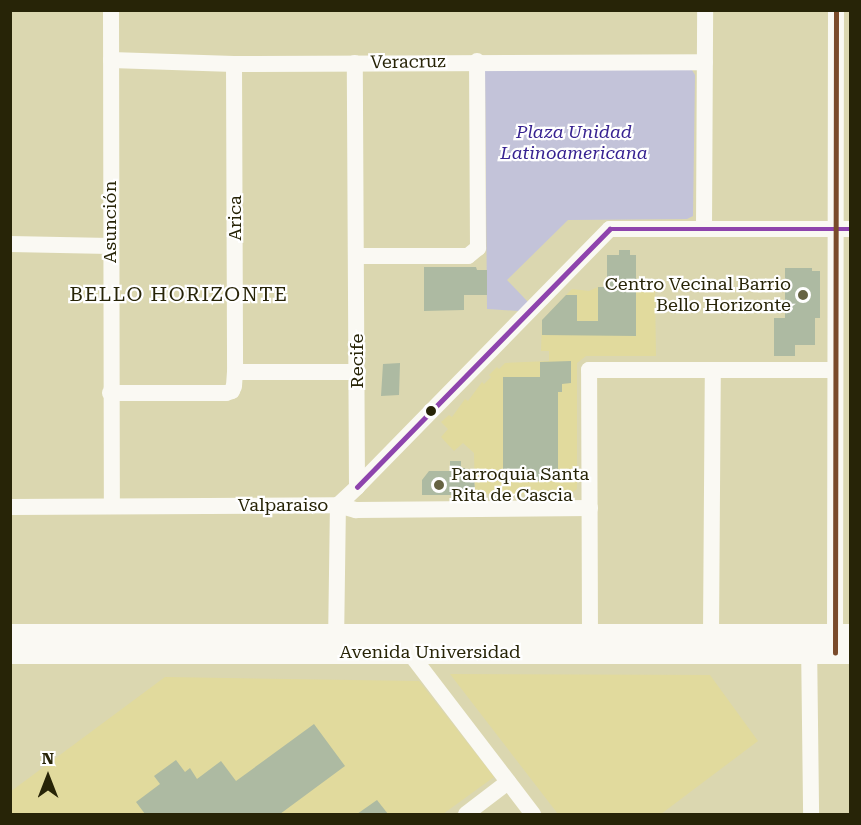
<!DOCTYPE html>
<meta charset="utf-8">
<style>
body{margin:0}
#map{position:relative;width:861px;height:825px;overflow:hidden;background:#dbd7b0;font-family:"Roboto Serif",serif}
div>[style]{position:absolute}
.built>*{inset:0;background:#e1da9d}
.green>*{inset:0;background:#c3c3d9}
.building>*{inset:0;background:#adbaa2}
.minor>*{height:16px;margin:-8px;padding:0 8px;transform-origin:8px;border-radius:8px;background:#faf9f3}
.major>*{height:21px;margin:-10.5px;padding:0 10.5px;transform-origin:10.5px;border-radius:10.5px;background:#faf9f3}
.bus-1>*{height:4.5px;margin:-2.25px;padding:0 2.25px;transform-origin:2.25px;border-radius:2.25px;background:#8e44ad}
.bus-2>*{height:4.5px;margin:-2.25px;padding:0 2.25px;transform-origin:2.25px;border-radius:2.25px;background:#7a4b2a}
.dots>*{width:16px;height:16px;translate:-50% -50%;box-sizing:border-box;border:3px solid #fff;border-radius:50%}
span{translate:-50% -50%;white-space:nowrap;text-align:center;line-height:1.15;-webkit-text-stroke:4.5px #fff;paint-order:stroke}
.street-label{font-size:18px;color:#272407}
.park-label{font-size:18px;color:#372291;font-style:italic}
.poi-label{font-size:18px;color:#272407}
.right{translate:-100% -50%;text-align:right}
.left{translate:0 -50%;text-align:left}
.neighbourhood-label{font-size:20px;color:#272407;letter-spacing:1.5px}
.frame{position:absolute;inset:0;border:12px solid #272407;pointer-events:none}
.north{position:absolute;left:18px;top:747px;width:60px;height:60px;-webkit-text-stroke:4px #fff;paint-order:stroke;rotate:0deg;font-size:16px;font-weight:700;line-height:24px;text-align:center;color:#272407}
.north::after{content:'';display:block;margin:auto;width:21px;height:27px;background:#272407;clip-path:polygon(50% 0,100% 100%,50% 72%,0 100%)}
</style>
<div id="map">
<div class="built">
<div style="clip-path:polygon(598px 287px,655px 289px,656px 356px,586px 356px,577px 363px,577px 489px,570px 494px,475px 494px,474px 453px,463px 443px,454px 451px,441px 437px,448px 429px,441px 422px,449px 415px,452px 417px,465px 399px,468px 401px,482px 382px,484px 384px,491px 377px,489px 375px,497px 367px,499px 369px,505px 363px,549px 361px,549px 351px,541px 351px,542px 320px,550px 315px,557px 304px,562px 304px,562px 299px,572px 289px,589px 291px)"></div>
<div style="clip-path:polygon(450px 674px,710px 675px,758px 741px,661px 814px,558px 814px)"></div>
<div style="clip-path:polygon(165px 677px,419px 681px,494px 777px,443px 814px,11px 814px,10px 792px)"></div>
</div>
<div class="green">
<div style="clip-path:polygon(485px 70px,692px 70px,695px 75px,693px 216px,687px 219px,568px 220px,507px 280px,528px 302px,519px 311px,487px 309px)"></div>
</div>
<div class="building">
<div style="clip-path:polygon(619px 250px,630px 250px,630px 255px,636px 255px,636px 336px,542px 335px,542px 320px,566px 295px,577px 295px,577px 321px,598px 321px,598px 287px,607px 287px,607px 255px,619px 255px)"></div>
<div style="clip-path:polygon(424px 267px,476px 267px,477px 270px,487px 270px,487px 295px,464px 295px,464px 310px,424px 311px)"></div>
<div style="clip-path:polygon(785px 268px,812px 268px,812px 271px,820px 271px,820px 318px,815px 318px,815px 345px,795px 345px,795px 356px,774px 356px,774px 318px,785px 318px)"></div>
<div style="clip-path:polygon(571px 361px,571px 383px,562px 384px,562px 392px,558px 392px,558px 481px,503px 481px,503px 377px,540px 377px,540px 362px)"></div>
<div style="clip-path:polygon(400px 363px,399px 395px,381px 396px,383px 364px)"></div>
<div style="clip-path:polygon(450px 461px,461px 461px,461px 468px,465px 468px,465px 475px,474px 475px,475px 495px,422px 495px,422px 480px,429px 471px,450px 471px)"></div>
<div style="clip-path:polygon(314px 724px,345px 766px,280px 814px,145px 814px,136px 802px,160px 784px,154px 776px,176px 760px,185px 772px,190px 768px,197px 779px,221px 761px,236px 781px)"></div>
<div style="clip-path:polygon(377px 800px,388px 814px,357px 814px)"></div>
</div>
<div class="minor">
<div style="left:111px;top:10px;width:496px;rotate:89.9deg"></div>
<div style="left:111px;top:60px;width:123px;rotate:1.9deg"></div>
<div style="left:234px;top:64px;width:471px;rotate:-0.2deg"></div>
<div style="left:234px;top:64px;width:308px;rotate:89.8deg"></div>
<div style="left:704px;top:229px;width:219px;rotate:-89.7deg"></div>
<div style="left:10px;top:244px;width:100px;rotate:1.1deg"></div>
<div style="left:357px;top:256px;width:111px"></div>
<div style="left:468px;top:256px;width:13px;rotate:-39deg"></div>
<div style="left:478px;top:248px;width:187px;rotate:-90.3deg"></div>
<div style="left:110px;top:393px;width:116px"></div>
<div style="left:226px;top:393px;width:6px;rotate:-18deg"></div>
<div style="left:232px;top:391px;width:5px;rotate:-68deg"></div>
<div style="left:234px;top:386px;width:14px;rotate:-86deg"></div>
<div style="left:235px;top:372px;width:123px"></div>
<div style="left:357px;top:487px;width:361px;rotate:-45.6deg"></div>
<div style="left:610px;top:229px;width:240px"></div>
<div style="left:10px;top:507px;width:328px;rotate:-0.3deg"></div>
<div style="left:338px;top:505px;width:19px;rotate:16deg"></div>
<div style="left:356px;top:510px;width:234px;rotate:-0.5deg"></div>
<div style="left:590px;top:633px;width:263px;rotate:-90.2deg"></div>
<div style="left:589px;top:370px;width:245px"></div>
<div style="left:711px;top:633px;width:263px;rotate:-89.6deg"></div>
<div style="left:809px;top:641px;width:173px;rotate:89.3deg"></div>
<div style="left:336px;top:645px;width:140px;rotate:-89.2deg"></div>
<div style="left:338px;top:505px;width:26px;rotate:-43deg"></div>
<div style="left:357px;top:487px;width:424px;rotate:-90.3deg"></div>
<div style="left:407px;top:645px;width:7px;rotate:74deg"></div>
<div style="left:409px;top:652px;width:204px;rotate:52.6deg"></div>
<div style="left:835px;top:646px;width:636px;rotate:-89.91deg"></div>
<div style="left:466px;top:814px;width:53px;rotate:-37.3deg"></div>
</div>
<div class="major">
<div style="left:10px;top:634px;width:840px"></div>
<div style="left:10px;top:653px;width:840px"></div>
</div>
<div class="bus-1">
<div style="left:357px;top:487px;width:361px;rotate:-45.6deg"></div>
<div style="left:610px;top:229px;width:240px"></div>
</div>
<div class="bus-2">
<div style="left:835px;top:653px;width:643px;rotate:-89.91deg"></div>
</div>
<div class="dots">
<div style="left:803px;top:295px;background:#666342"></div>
<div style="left:431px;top:411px;background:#272407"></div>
<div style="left:439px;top:485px;background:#666342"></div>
</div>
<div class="street-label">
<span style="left:408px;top:62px;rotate:-1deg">Veracruz</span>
<span style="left:235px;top:218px;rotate:-90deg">Arica</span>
<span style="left:110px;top:222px;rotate:-90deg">Asunción</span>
<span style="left:357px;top:361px;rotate:-90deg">Recife</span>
<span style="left:283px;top:505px">Valparaiso</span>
<span style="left:430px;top:652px">Avenida Universidad</span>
</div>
<div class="park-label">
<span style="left:574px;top:143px">Plaza Unidad<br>Latinoamericana</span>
</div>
<div class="poi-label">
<span class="right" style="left:791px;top:295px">Centro Vecinal Barrio<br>Bello Horizonte</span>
<span class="left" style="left:451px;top:485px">Parroquia Santa<br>Rita de Cascia</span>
</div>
<div class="neighbourhood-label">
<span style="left:179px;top:294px">BELLO HORIZONTE</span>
</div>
<div class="frame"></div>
<div class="north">N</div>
</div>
